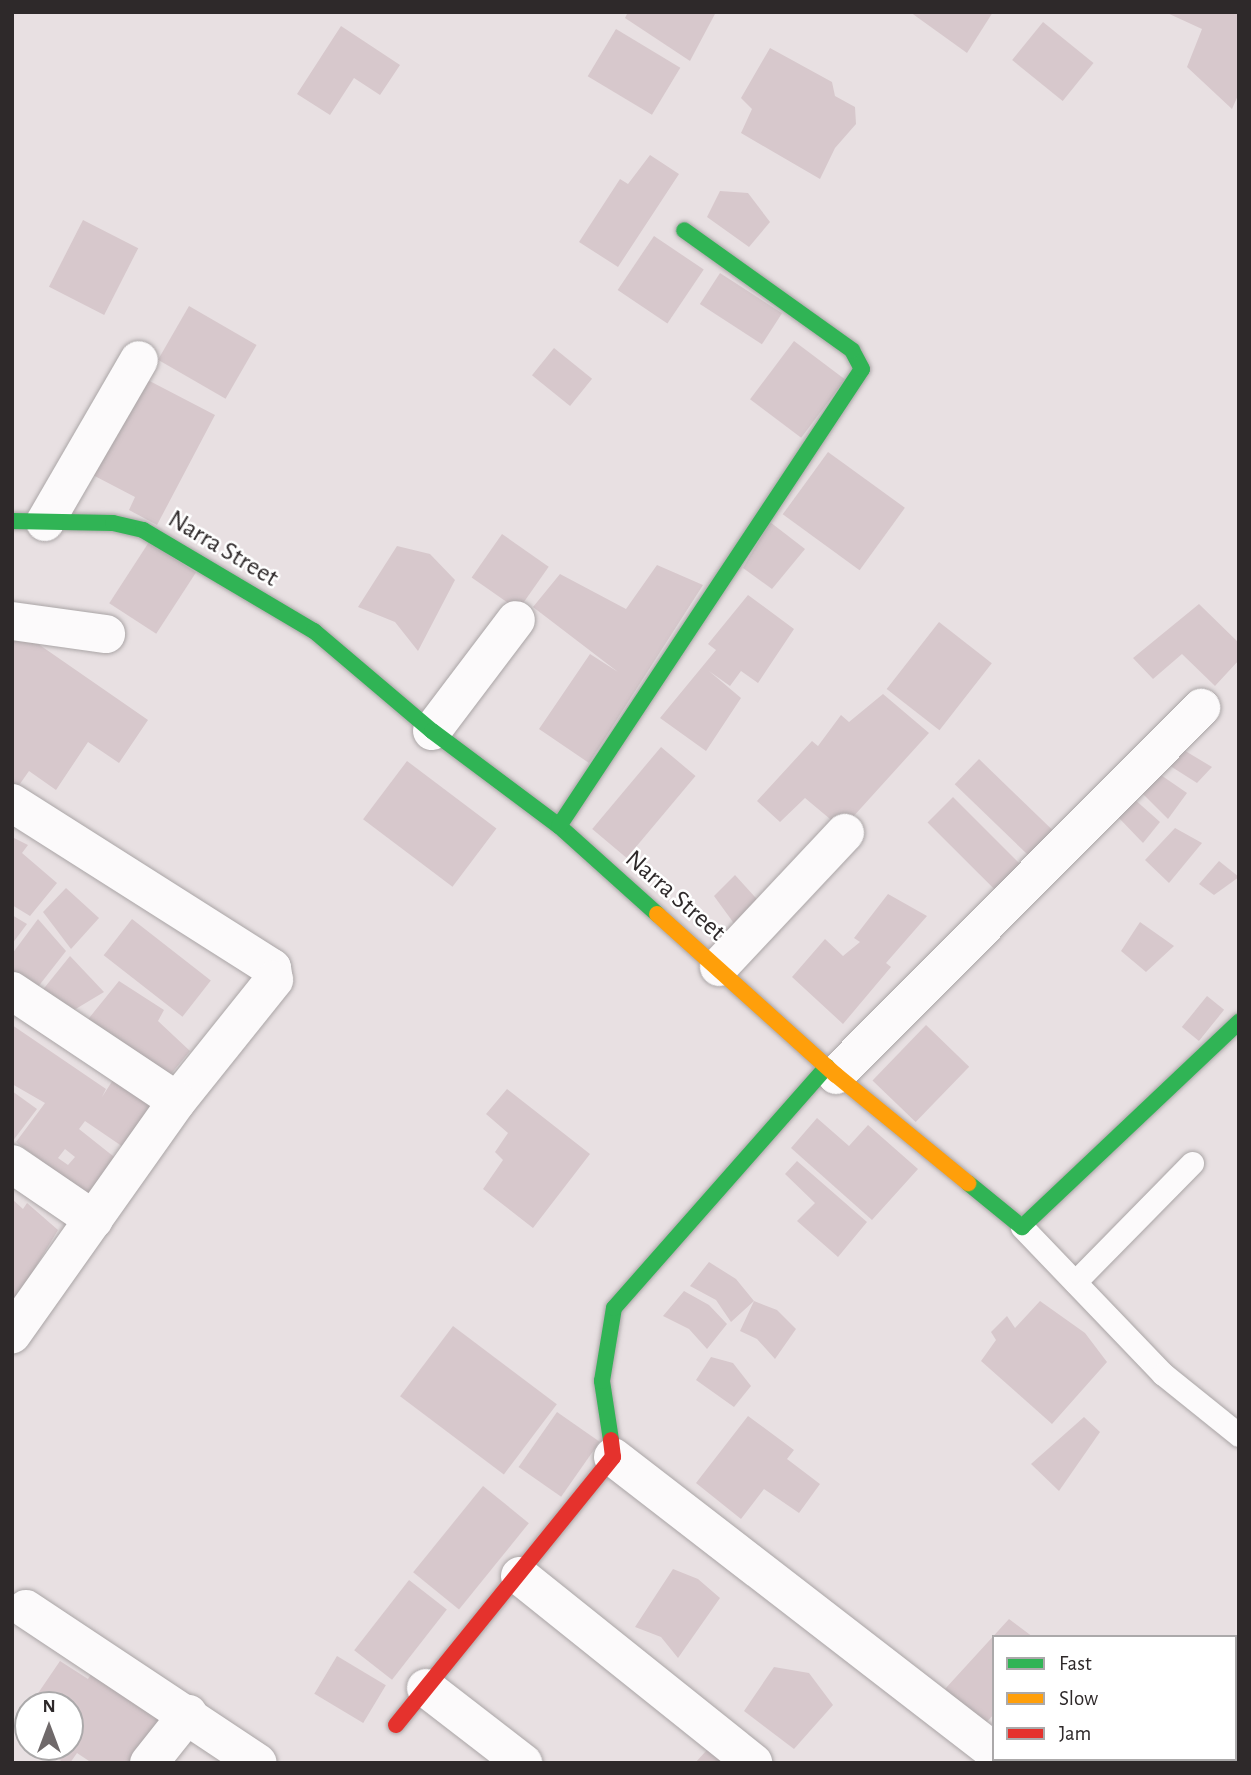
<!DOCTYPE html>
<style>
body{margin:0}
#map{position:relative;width:1251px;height:1775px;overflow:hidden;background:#e8e0e2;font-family:"Alegreya Sans",sans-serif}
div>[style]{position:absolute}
.building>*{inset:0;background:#d7c8cc;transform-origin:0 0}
.roads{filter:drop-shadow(0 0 2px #aaa5a6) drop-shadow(0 0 2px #aaa5a6)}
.lane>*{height:23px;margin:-11.5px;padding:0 11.5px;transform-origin:11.5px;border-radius:11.5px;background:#fcfafb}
.street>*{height:38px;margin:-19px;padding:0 19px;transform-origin:19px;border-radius:19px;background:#fcfafb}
.fast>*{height:16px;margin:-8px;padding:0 8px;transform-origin:8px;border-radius:8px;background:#30b455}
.slow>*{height:16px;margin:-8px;padding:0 8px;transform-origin:8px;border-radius:8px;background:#ff9f0a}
.jam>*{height:16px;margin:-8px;padding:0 8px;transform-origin:8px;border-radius:8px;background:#e5322d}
span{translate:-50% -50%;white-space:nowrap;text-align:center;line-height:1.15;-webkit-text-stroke:5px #fff;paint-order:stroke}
.street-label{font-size:26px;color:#2e292a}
.frame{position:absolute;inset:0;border:14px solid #2e292a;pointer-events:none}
.legend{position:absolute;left:992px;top:1635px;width:245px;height:126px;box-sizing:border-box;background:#fff;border:2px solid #aba9aa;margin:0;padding:9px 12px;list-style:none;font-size:21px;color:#2e292a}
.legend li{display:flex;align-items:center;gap:14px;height:35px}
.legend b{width:35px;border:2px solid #aba9aa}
.north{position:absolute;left:14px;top:1691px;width:70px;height:70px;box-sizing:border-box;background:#fff;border:2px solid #aba9aa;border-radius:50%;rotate:0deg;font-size:19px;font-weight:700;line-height:28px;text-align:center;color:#2e292a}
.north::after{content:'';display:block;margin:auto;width:24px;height:32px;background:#6f696a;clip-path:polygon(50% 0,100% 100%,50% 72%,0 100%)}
</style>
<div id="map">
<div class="building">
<div style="clip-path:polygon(628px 12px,716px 12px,690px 61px,625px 18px)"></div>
<div style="clip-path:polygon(910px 12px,993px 12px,967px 53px)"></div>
<div style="clip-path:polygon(1165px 12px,1239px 12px,1239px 93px,1232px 109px,1187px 67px,1202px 29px)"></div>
<div style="left:1043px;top:22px;width:65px;height:49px;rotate:39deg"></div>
<div style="clip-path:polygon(341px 26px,400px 65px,380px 95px,354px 78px,330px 115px,297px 94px)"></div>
<div style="left:616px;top:29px;width:75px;height:55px;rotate:31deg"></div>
<div style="clip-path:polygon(770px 48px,832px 82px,835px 96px,855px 107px,856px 124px,835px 148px,820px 179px,741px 133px,752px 109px,741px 98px)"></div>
<div style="clip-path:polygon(650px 155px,679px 174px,618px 267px,579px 242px,620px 179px,628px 184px)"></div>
<div style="clip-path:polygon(720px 191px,748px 193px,770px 222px,749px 247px,707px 217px)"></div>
<div style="left:83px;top:220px;width:62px;height:75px;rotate:27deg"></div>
<div style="left:654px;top:236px;width:60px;height:65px;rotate:34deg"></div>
<div style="left:720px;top:273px;width:74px;height:37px;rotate:33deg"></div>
<div style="left:189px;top:306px;width:78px;height:62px;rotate:30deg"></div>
<div style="left:794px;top:341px;width:64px;height:73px;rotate:37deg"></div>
<div style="left:554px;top:348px;width:49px;height:35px;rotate:39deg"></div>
<div style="clip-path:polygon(140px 376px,215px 415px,157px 525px,129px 510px,135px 497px,89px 473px)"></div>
<div style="left:828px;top:452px;width:95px;height:77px;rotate:36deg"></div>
<div style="clip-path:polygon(770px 522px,805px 549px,772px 589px,743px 568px)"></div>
<div style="left:502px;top:534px;width:57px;height:53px;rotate:35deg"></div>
<div style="left:149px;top:542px;width:56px;height:73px;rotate:33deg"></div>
<div style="clip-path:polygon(397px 546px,430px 554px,455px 580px,418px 651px,395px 622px,358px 607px)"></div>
<div style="clip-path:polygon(657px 565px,703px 585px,589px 763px,539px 729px,590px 654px,618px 672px,533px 607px,560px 574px,626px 609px)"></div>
<div style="clip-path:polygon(748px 595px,794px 629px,758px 683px,741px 671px,730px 686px,709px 671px,741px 698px,706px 751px,660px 718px,716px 650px,708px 644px)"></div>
<div style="clip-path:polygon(1199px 604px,1239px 643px,1239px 660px,1215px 686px,1182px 654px,1153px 679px,1133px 658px)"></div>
<div style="left:939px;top:622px;width:67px;height:85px;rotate:38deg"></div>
<div style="clip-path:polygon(18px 630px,148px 720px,119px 763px,88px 742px,56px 790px,29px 771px,17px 788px,12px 785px,12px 639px)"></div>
<div style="clip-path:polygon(883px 694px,929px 733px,842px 829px,805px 798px,780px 822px,757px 801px,812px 741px,818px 746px,841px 715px,849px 722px)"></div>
<div style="clip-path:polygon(1177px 746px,1212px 767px,1197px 783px,1164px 762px)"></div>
<div style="left:661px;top:747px;width:45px;height:107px;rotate:40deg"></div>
<div style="left:979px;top:759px;width:105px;height:35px;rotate:44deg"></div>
<div style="left:407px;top:761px;width:112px;height:73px;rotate:37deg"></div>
<div style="clip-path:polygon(1155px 771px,1187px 793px,1168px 819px,1141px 792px)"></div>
<div style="left:953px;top:797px;width:101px;height:36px;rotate:45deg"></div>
<div style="clip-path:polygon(1133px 798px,1160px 822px,1143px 843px,1118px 817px)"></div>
<div style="clip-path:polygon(1175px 828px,1202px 843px,1169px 883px,1145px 860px)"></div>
<div style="clip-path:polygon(12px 837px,28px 845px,22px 853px,57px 883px,30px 916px,12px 905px)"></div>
<div style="clip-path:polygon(1219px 861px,1239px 877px,1214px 895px,1199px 884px)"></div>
<div style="clip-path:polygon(735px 875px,764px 907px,741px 933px,714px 896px)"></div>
<div style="clip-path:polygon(66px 888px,99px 918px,71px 949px,43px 912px)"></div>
<div style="clip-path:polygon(888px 894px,927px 916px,886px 963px,891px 967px,843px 1024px,792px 977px,825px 939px,843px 956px,860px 942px,854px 938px)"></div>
<div style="clip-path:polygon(12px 915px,27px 924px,12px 944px)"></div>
<div style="clip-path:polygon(38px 919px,66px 951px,34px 992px,12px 976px,12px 954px)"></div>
<div style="left:132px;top:919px;width:100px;height:46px;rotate:38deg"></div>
<div style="clip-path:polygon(1140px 922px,1174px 946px,1146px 972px,1121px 951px)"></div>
<div style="clip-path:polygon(70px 956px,104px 992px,64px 1016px,37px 997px)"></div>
<div style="clip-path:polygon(119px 981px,164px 1010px,158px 1021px,190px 1051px,166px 1080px,81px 1028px)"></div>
<div style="left:1207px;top:996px;width:22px;height:40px;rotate:39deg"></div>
<div style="clip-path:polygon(evenodd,12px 1025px,106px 1089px,102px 1097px,113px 1080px,161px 1113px,132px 1153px,85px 1121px,79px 1129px,118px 1160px,85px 1204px,56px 1183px,63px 1173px,53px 1185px,43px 1162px,16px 1142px,45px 1103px,12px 1084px,12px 1025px,65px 1149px,75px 1157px,68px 1165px,58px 1158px,65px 1149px)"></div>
<div style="left:926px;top:1025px;width:60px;height:77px;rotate:44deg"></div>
<div style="clip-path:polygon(507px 1089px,590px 1154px,533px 1228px,483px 1189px,503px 1160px,495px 1152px,508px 1133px,486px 1114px)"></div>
<div style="clip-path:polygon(12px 1091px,37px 1109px,12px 1142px)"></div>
<div style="clip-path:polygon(817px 1118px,849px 1146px,868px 1125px,918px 1169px,872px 1220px,791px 1148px)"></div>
<div style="clip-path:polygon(797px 1161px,867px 1222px,838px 1257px,797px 1221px,815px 1203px,785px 1174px)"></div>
<div style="clip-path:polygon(12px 1199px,23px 1209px,27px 1203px,58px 1230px,12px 1306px)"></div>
<div style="clip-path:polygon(709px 1262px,736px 1279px,754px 1301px,731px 1322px,716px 1300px,690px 1286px)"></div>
<div style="clip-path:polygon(684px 1291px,709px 1305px,727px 1324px,707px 1349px,689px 1329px,663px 1316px)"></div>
<div style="clip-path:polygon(754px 1301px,777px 1310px,796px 1329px,775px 1359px,757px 1339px,740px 1331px)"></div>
<div style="clip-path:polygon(1040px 1301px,1085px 1333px,1107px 1362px,1052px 1424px,981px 1361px,996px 1340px,991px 1332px,1007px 1316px,1015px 1328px)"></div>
<div style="left:453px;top:1326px;width:130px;height:88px;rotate:37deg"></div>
<div style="clip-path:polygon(711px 1357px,733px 1363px,751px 1386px,734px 1407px,696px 1380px)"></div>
<div style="left:557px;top:1412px;width:52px;height:67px;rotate:35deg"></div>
<div style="clip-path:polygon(748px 1416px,794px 1450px,787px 1459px,820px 1484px,799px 1513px,764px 1489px,741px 1519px,696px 1483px)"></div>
<div style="clip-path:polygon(1084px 1417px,1100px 1432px,1059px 1491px,1031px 1464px)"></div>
<div style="left:483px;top:1486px;width:59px;height:111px;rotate:39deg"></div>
<div style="clip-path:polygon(673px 1569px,698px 1579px,720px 1598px,678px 1658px,661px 1637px,635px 1627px)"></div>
<div style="left:409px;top:1580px;width:48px;height:89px;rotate:38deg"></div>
<div style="clip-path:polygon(1009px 1619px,1033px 1637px,994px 1637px,994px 1714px,985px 1724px,945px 1689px)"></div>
<div style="left:337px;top:1656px;width:57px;height:44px;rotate:31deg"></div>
<div style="clip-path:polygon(60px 1661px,88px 1679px,99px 1663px,166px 1719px,137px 1763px,92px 1763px,77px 1753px,70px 1763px,64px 1763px,41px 1747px,70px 1747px,70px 1705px,30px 1705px)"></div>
<div style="clip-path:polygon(774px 1667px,809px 1673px,833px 1705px,794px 1749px,744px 1711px)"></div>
<div style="clip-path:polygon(718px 1738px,745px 1763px,695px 1763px)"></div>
</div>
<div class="roads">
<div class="lane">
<div style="left:1022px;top:1227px;width:204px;rotate:46.2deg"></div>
<div style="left:1163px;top:1374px;width:97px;rotate:38.8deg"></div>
<div style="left:1075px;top:1282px;width:167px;rotate:-45.5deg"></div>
</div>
<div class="street">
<div style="left:45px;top:522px;width:187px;rotate:-59.9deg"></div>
<div style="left:12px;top:621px;width:95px;rotate:7.9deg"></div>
<div style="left:432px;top:731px;width:139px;rotate:-52.9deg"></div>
<div style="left:12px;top:803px;width:308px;rotate:32.4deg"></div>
<div style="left:272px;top:968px;width:12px;rotate:81deg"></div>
<div style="left:274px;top:980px;width:155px;rotate:128.7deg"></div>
<div style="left:177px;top:1101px;width:286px;rotate:125.3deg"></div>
<div style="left:719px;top:967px;width:184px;rotate:-46.8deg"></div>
<div style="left:12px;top:991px;width:198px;rotate:33.7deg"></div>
<div style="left:836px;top:1075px;width:518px;rotate:-45.16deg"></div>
<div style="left:12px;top:1164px;width:99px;rotate:34.3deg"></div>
<div style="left:613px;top:1457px;width:482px;rotate:37.7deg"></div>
<div style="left:520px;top:1576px;width:299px;rotate:38.7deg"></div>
<div style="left:26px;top:1609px;width:278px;rotate:33.6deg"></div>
<div style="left:426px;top:1688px;width:123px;rotate:37.7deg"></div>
<div style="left:149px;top:1763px;width:63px;rotate:-51.5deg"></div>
</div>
<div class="fast">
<div style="left:12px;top:521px;width:101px;rotate:1.1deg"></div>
<div style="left:113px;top:523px;width:31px;rotate:13deg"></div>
<div style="left:143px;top:530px;width:199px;rotate:30.6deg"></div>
<div style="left:314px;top:631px;width:155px;rotate:40.3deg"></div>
<div style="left:432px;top:731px;width:159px;rotate:36.8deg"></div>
<div style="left:559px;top:826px;width:132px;rotate:41.9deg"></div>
<div style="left:559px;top:826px;width:548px;rotate:-56.45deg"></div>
<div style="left:862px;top:369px;width:21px;rotate:-118deg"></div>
<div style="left:852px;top:350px;width:206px;rotate:-144.5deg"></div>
<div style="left:968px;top:1183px;width:70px;rotate:39.2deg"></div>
<div style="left:1022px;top:1227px;width:299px;rotate:-43.4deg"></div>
<div style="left:611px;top:1440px;width:60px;rotate:-98.7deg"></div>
<div style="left:602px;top:1381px;width:74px;rotate:-80.7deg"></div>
<div style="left:614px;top:1308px;width:322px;rotate:-48.6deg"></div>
</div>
<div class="slow">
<div style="left:657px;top:914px;width:241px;rotate:42deg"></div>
<div style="left:836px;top:1075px;width:171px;rotate:39.3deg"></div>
</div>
<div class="jam">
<div style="left:396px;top:1725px;width:345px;rotate:-51deg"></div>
<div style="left:613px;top:1457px;width:17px;rotate:-97deg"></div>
</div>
</div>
<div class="street-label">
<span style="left:223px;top:549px;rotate:31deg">Narra Street</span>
<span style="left:675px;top:896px;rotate:41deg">Narra Street</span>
</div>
<div class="frame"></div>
<ul class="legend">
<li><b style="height:9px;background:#30b455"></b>Fast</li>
<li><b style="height:9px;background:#ff9f0a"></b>Slow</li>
<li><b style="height:9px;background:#e5322d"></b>Jam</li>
</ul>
<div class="north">N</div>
</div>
